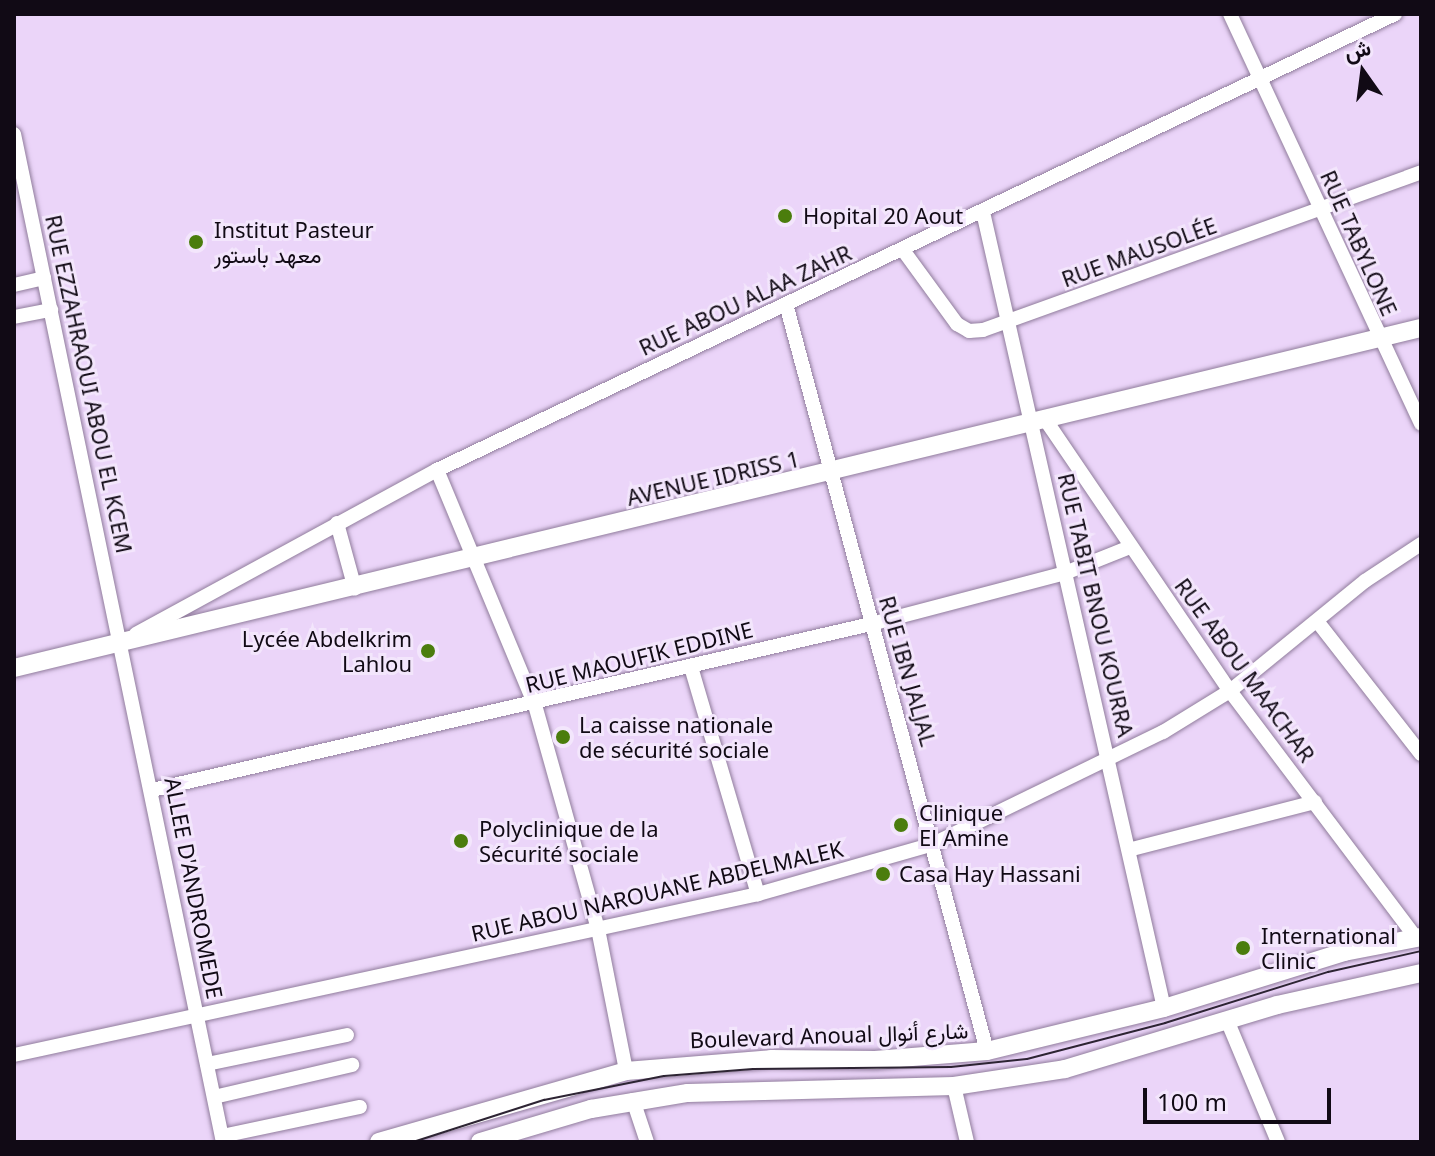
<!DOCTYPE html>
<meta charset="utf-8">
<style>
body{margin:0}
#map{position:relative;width:1435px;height:1156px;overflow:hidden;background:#ebd5f9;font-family:"Noto Sans",Vazirmatn,sans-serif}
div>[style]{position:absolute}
.roads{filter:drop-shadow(0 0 2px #907c9c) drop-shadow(0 0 2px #907c9c)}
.minor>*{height:14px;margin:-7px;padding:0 7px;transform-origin:7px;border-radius:7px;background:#fff}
.tertiary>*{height:18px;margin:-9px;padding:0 9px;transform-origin:9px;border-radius:9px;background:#fff}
.tram>*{height:2px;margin:-1px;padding:0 1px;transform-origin:1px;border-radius:1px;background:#2d2433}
.dots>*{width:22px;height:22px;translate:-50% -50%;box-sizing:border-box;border:4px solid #f3e6fc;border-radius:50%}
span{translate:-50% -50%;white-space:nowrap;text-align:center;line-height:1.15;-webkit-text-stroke:6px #f3e6fc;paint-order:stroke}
.poi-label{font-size:22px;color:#110a15}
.left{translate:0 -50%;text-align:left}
.right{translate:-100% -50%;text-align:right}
.street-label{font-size:22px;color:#110a15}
.frame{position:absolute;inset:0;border:16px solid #110a15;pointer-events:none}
.north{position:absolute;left:1323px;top:32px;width:80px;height:80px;-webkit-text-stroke:6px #f3e6fc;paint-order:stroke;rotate:346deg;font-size:22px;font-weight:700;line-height:32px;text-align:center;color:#110a15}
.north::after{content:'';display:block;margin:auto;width:28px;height:36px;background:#110a15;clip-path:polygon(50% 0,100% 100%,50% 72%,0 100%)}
.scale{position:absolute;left:1143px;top:1088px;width:188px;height:36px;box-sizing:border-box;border:4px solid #110a15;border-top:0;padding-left:10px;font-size:24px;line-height:28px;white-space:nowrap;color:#110a15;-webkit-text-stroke:6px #f3e6fc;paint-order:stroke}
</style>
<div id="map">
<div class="roads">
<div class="minor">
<div style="left:1230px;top:14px;width:452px;rotate:65deg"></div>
<div style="left:14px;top:134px;width:1029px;rotate:78.29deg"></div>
<div style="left:983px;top:212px;width:816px;rotate:77.19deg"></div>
<div style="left:903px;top:250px;width:92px;rotate:53.9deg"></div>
<div style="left:957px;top:324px;width:14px;rotate:30deg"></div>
<div style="left:969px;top:331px;width:14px;rotate:-4deg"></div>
<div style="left:983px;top:330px;width:466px;rotate:-19.8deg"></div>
<div style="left:14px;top:285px;width:31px;rotate:-13deg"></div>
<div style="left:786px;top:304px;width:774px;rotate:74.94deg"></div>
<div style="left:14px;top:317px;width:38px;rotate:-11deg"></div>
<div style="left:1047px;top:422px;width:325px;rotate:55.8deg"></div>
<div style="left:1230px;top:691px;width:309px;rotate:53deg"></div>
<div style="left:437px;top:470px;width:255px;rotate:67.4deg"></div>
<div style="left:535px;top:705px;width:233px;rotate:74.3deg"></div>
<div style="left:598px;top:929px;width:145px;rotate:78.8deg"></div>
<div style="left:337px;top:523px;width:68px;rotate:74.7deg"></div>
<div style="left:1317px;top:621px;width:169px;rotate:52deg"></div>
<div style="left:136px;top:634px;width:343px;rotate:-28.6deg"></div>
<div style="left:437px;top:470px;width:1061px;rotate:-25.45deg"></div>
<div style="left:691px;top:667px;width:237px;rotate:73.6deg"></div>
<div style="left:152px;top:790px;width:738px;rotate:-13deg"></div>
<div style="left:871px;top:624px;width:201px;rotate:-14.7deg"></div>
<div style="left:1065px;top:573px;width:70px;rotate:-21.8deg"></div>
<div style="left:1132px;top:849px;width:189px;rotate:-14.4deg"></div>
<div style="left:1227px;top:1020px;width:132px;rotate:67.3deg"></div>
<div style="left:14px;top:1055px;width:761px;rotate:-12.21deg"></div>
<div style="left:758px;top:894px;width:182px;rotate:-15.9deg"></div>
<div style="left:933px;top:844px;width:256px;rotate:-26deg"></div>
<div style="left:1163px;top:732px;width:79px;rotate:-31.5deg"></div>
<div style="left:1230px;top:691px;width:174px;rotate:-39.2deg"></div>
<div style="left:1365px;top:581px;width:67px;rotate:-33.5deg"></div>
<div style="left:207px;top:1064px;width:143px;rotate:-11.7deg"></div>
<div style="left:954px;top:1086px;width:57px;rotate:76.9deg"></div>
<div style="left:214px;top:1097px;width:142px;rotate:-13.1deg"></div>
<div style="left:633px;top:1100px;width:44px;rotate:71.6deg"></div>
<div style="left:222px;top:1136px;width:141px;rotate:-11.9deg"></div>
</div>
<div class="tertiary">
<div style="left:14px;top:668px;width:1447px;rotate:-13.59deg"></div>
<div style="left:379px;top:1142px;width:257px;rotate:-16deg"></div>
<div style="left:626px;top:1071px;width:145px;rotate:-4.7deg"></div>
<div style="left:771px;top:1059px;width:104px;rotate:0.6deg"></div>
<div style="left:875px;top:1060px;width:112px;rotate:-4.6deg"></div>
<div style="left:987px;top:1051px;width:182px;rotate:-13.7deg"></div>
<div style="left:1164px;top:1008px;width:189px;rotate:-17.3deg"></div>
<div style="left:1344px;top:952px;width:78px;rotate:-11deg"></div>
<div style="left:480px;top:1142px;width:116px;rotate:-16.6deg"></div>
<div style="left:591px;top:1109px;width:98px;rotate:-9.4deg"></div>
<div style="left:688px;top:1093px;width:266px;rotate:-1.5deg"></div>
<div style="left:954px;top:1086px;width:112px;rotate:-8.7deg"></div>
<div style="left:1065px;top:1069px;width:221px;rotate:-16.8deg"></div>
<div style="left:1277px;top:1005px;width:148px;rotate:-12.5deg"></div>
</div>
</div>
<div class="tram">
<div style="left:413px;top:1142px;width:138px;rotate:-17.8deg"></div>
<div style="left:544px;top:1100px;width:122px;rotate:-11.3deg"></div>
<div style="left:664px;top:1076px;width:89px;rotate:-4.5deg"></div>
<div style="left:753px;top:1069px;width:198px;rotate:-0.6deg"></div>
<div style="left:951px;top:1067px;width:76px;rotate:-6deg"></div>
<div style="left:1027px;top:1059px;width:143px;rotate:-14.6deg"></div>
<div style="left:1165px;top:1023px;width:171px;rotate:-17.4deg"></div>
<div style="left:1328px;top:972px;width:95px;rotate:-12.7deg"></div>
</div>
<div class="dots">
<div style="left:785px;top:216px;background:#4b7d0d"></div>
<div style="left:196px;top:242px;background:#4b7d0d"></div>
<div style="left:428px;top:651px;background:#4b7d0d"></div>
<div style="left:563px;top:737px;background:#4b7d0d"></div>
<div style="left:901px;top:825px;background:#4b7d0d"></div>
<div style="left:461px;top:841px;background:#4b7d0d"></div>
<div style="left:883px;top:874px;background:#4b7d0d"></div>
<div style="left:1243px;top:948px;background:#4b7d0d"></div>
</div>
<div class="poi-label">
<span class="left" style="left:803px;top:216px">Hopital 20 Aout</span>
<span class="left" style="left:214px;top:242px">Institut Pasteur<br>معهد باستور</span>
<span class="right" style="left:412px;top:651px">Lycée Abdelkrim<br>Lahlou</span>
<span class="left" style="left:579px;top:737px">La caisse nationale<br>de sécurité sociale</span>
<span class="left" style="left:919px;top:825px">Clinique<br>El Amine</span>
<span class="left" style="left:479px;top:841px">Polyclinique de la<br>Sécurité sociale</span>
<span class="left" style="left:899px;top:874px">Casa Hay Hassani</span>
<span class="left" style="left:1261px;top:948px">International<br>Clinic</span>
</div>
<div class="street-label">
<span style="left:1359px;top:243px;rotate:66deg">RUE TABYLONE</span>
<span style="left:1139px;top:252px;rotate:-20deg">RUE MAUSOLÉE</span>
<span style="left:745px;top:300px;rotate:-25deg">RUE ABOU ALAA ZAHR</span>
<span style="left:89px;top:384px;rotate:78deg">RUE EZZAHRAOUI ABOU EL KCEM</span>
<span style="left:713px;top:478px;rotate:-13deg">AVENUE IDRISS 1</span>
<span style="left:1096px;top:605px;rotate:77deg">RUE TABIT BNOU KOURRA</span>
<span style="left:639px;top:657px;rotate:-14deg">RUE MAOUFIK EDDINE</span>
<span style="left:1245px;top:670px;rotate:54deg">RUE ABOU MAACHAR</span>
<span style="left:908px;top:671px;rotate:74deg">RUE IBN JALJAL</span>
<span style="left:194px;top:888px;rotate:79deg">ALLEE D'ANDROMEDE</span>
<span style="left:657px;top:891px;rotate:-13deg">RUE ABOU NAROUANE ABDELMALEK</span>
<span style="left:829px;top:1035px;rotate:-2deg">Boulevard Anoual شارع أنوال</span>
</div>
<div class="frame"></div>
<div class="north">ش</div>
<div class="scale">100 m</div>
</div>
